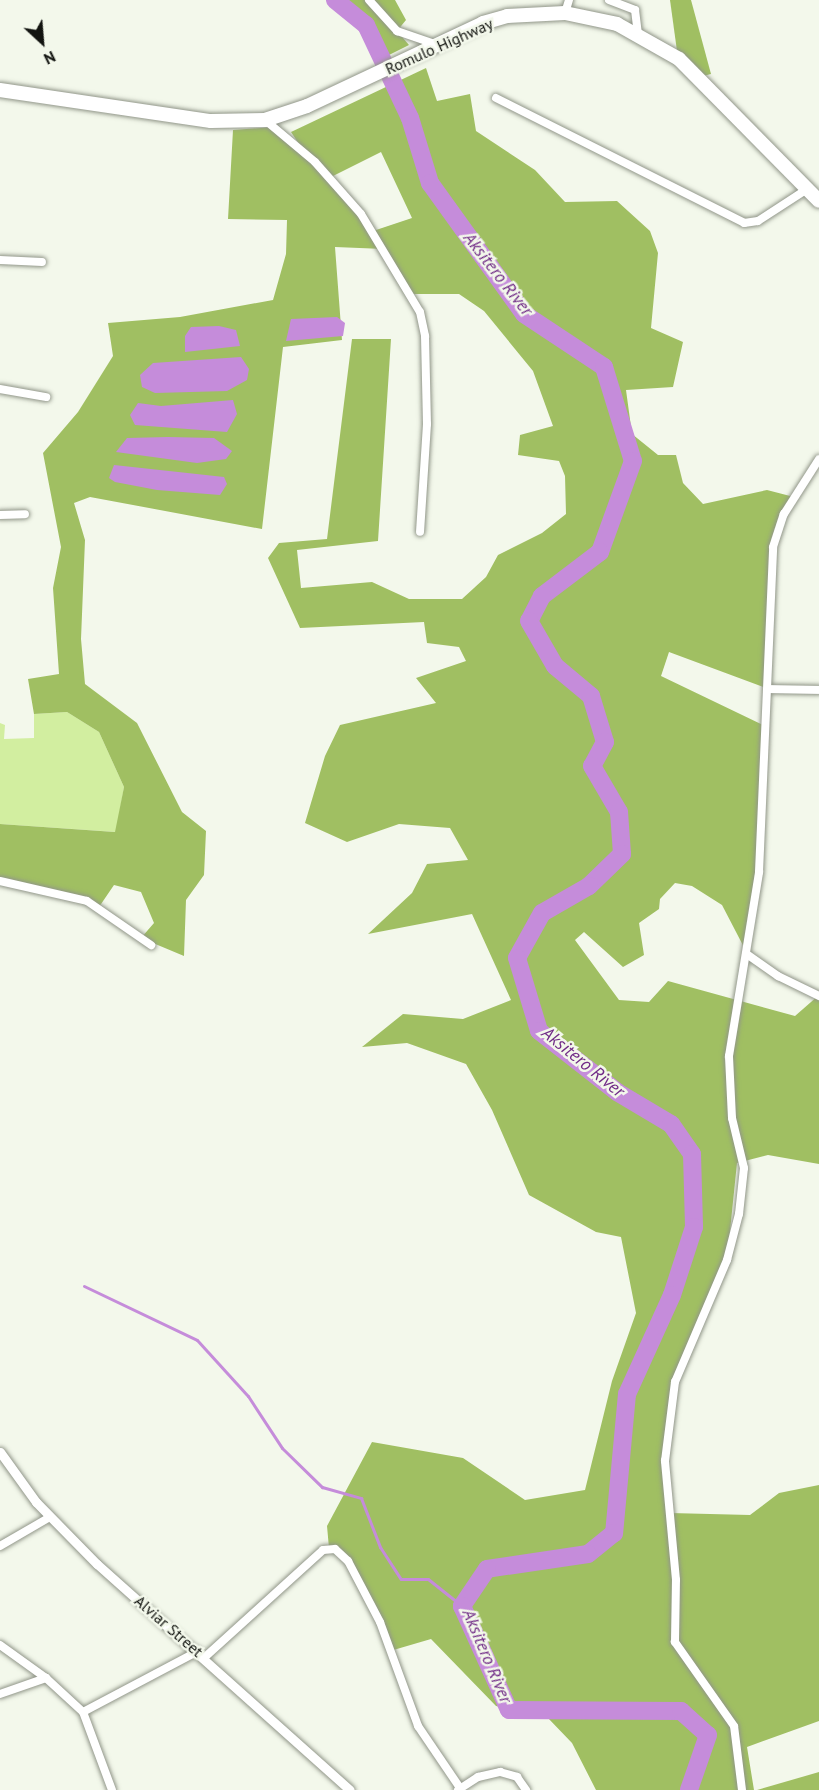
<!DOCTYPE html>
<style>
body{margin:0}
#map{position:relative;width:819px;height:1790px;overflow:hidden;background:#f3f8eb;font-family:"PT Sans",sans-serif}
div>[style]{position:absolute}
.green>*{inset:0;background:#d2eea0}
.forest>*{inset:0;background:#a0bf62}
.water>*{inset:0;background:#c58cda}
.stream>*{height:3px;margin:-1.5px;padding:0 1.5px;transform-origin:1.5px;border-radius:1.5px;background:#c58cda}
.river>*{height:18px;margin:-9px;padding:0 9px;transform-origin:9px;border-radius:9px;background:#c58cda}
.roads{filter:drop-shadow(0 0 2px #919689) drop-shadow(0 0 2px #919689)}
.minor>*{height:8px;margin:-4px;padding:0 4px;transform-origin:4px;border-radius:4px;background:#fff}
.tertiary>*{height:9px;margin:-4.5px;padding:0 4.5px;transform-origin:4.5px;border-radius:4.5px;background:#fff}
.trunk>*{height:14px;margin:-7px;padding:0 7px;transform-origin:7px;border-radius:7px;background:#fff}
span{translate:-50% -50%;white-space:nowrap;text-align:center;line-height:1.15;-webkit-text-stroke:5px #f3f8eb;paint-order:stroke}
.street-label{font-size:16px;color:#121410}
.water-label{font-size:18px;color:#712c87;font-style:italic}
.north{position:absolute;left:12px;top:12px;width:60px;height:60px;-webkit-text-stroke:4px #f3f8eb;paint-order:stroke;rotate:154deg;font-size:16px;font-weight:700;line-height:24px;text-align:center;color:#121410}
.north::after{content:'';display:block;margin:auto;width:21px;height:27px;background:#121410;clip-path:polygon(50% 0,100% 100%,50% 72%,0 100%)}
</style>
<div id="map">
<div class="green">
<div style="clip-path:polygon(67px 712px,99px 732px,124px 787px,116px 832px,0 824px,0 723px,5px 725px,4px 739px,34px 738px,34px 714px)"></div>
</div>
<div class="forest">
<div style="clip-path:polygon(335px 0,395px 0,406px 20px,397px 31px,409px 45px,385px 57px,366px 25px)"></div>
<div style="clip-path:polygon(670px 0,691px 0,711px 74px,699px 77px,677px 51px)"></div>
<div style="clip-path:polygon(evenodd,426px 68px,437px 101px,470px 94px,476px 131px,535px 170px,565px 202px,617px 201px,650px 231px,658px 253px,651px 328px,683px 342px,673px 387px,626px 390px,632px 434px,658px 455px,676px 455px,683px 483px,703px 504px,767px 490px,794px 497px,773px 547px,769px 689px,669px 652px,661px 676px,767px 727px,759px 872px,748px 955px,722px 905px,692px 886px,675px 883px,660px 899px,659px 909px,639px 923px,644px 955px,623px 967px,584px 932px,575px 940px,619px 1000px,649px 1002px,668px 981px,795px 1016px,819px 995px,819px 1164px,768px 1155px,737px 1163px,727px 1260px,675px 1382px,665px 1461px,670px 1513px,750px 1515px,779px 1493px,819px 1485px,819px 1721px,747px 1747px,754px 1790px,596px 1790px,572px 1743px,547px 1717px,496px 1706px,431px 1639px,390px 1651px,348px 1562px,329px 1548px,327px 1526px,372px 1442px,463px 1458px,525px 1500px,585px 1490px,612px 1381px,636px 1313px,621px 1237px,596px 1232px,529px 1195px,492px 1110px,466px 1064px,407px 1043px,362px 1047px,403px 1014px,463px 1019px,511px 1000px,472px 914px,368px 934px,412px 893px,427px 864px,468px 860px,450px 828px,399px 824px,347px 842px,305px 823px,325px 756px,340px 725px,436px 703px,416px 678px,466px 661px,459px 647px,427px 643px,424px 622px,300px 628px,268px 558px,279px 543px,327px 539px,352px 339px,391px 339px,378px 541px,297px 550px,301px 588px,372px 582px,409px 599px,462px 599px,486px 577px,498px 555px,542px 533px,566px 514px,565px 476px,559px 461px,518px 455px,520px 435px,553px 426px,533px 371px,484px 311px,459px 294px,411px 294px,384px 249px,335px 247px,342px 340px,283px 347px,262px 529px,90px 497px,74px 503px,85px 540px,81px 639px,85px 684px,137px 723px,182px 812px,206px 831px,204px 875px,186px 900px,184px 956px,141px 938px,154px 923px,141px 892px,114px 885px,99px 907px,0 883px,0 824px,115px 832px,124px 787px,99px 732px,67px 712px,34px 714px,28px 679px,59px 674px,53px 588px,61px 547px,43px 453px,78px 412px,113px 356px,108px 323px,180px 317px,273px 300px,286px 254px,287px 220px,228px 219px,233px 130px,275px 127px,303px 150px,291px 132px,426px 68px,381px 152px,412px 218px,373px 231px,331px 177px,381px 152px)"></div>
<div style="clip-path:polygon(819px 1772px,819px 1790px,757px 1790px)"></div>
</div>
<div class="water">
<div style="clip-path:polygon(337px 317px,345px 323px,343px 336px,286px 341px,291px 319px)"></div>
<div style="clip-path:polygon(219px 326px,236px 330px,240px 346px,185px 352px,185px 336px,191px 327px)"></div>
<div style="clip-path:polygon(241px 357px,249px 369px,247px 380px,227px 391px,155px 393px,142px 387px,140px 375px,153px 363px)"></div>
<div style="clip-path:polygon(233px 400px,237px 414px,227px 432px,135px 425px,130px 415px,138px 403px,161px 406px)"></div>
<div style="clip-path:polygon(168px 437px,214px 438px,232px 451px,226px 459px,197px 463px,116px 452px,127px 438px)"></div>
<div style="clip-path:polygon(114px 465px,224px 477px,227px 484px,220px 495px,157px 490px,115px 482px,109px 478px)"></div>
</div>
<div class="stream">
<div style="left:84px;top:1286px;width:125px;rotate:25.5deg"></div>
<div style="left:197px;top:1340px;width:76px;rotate:47.7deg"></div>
<div style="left:248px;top:1396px;width:62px;rotate:56.8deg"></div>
<div style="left:282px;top:1448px;width:56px;rotate:44.3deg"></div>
<div style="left:322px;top:1487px;width:41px;rotate:15.8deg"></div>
<div style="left:361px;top:1498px;width:53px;rotate:68.8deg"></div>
<div style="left:380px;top:1547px;width:38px;rotate:57deg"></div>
<div style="left:401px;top:1579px;width:27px"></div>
<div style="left:428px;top:1579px;width:43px;rotate:38.5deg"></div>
</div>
<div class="river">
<div style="left:335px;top:0;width:40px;rotate:39deg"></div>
<div style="left:366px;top:25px;width:103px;rotate:64.7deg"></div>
<div style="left:410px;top:118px;width:68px;rotate:72.9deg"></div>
<div style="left:430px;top:183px;width:161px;rotate:54.3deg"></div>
<div style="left:524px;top:314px;width:96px;rotate:33.5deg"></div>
<div style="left:604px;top:367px;width:98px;rotate:72.9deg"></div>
<div style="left:633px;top:461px;width:97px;rotate:109.9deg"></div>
<div style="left:600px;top:552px;width:73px;rotate:142.8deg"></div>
<div style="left:542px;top:596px;width:28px;rotate:117deg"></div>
<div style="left:529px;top:621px;width:52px;rotate:60deg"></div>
<div style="left:555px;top:666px;width:47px;rotate:39.8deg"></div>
<div style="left:591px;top:696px;width:48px;rotate:73.1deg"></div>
<div style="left:605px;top:742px;width:27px;rotate:118deg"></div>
<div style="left:592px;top:766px;width:53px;rotate:59.6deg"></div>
<div style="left:619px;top:812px;width:42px;rotate:85.9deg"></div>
<div style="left:622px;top:854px;width:46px;rotate:135.9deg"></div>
<div style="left:589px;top:886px;width:54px;rotate:150.1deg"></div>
<div style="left:542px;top:913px;width:51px;rotate:119.1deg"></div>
<div style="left:517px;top:958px;width:76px;rotate:73.2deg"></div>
<div style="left:539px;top:1031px;width:99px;rotate:38deg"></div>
<div style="left:617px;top:1092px;width:63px;rotate:30.7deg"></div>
<div style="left:671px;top:1124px;width:37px;rotate:55deg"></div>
<div style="left:692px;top:1154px;width:73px;rotate:88.4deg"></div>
<div style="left:694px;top:1227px;width:71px;rotate:107.9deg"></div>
<div style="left:672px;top:1295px;width:109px;rotate:114.4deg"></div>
<div style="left:627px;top:1394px;width:140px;rotate:95.3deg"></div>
<div style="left:614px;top:1533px;width:33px;rotate:141deg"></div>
<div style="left:588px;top:1554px;width:102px;rotate:171.6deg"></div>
<div style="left:487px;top:1569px;width:45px;rotate:124deg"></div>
<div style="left:462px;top:1606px;width:114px;rotate:65.7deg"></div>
<div style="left:509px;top:1710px;width:172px;rotate:0.3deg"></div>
<div style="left:681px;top:1711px;width:36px;rotate:42deg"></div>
<div style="left:708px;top:1735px;width:58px;rotate:109.1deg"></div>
</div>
<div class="roads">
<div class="minor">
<div style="left:369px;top:0;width:42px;rotate:47.9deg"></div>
<div style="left:397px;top:31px;width:40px;rotate:18.9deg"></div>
<div style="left:609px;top:0;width:28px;rotate:21deg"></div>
<div style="left:635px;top:10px;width:23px;rotate:83deg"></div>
<div style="left:565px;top:13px;width:14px;rotate:-73deg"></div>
<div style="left:496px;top:98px;width:278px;rotate:26.7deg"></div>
<div style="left:744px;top:223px;width:14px;rotate:-8deg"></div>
<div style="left:758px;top:221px;width:59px;rotate:-33.1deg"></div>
<div style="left:265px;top:120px;width:65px;rotate:40deg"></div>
<div style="left:315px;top:162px;width:69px;rotate:48.5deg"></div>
<div style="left:361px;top:214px;width:114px;rotate:59deg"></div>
<div style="left:420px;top:312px;width:25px;rotate:78deg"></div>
<div style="left:425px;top:336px;width:88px;rotate:88.7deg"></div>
<div style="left:427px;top:424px;width:108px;rotate:93.7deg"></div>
<div style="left:0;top:260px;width:42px;rotate:2.7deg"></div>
<div style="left:0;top:389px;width:47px;rotate:9.9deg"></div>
<div style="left:0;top:515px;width:25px;rotate:-2deg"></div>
<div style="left:769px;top:689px;width:50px;rotate:1.1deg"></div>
<div style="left:0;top:881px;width:89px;rotate:12.9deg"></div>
<div style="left:87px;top:901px;width:78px;rotate:34.5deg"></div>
<div style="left:748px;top:955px;width:37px;rotate:35deg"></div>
<div style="left:778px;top:976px;width:46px;rotate:26deg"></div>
<div style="left:0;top:1546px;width:58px;rotate:-30.1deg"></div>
<div style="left:0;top:1645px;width:57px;rotate:35.7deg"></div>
<div style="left:205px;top:1657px;width:159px;rotate:-42.2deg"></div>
<div style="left:323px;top:1550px;width:12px;rotate:-5deg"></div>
<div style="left:335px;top:1549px;width:18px;rotate:43deg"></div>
<div style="left:348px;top:1561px;width:69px;rotate:62.3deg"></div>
<div style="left:380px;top:1622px;width:111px;rotate:69.9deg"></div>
<div style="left:418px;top:1726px;width:75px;rotate:55.9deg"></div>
<div style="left:0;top:1694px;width:49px;rotate:-19.2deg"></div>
<div style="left:46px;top:1678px;width:50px;rotate:42.6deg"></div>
<div style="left:112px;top:1790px;width:83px;rotate:-110.4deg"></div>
<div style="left:83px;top:1712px;width:130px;rotate:-27.9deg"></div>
<div style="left:458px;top:1790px;width:24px;rotate:-33deg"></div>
<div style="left:478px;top:1777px;width:23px;rotate:-13deg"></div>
<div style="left:500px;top:1772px;width:18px;rotate:16deg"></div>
<div style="left:517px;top:1777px;width:16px;rotate:55deg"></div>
<div style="left:742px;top:1790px;width:64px;rotate:-97.1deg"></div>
<div style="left:734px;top:1726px;width:103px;rotate:-125.1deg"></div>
<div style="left:675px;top:1642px;width:62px;rotate:-89.1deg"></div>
<div style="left:676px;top:1580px;width:120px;rotate:-95.3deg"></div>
<div style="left:665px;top:1461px;width:80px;rotate:-82.8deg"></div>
<div style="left:675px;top:1382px;width:133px;rotate:-66.9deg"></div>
<div style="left:727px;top:1260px;width:48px;rotate:-75.4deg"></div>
<div style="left:739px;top:1214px;width:46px;rotate:-83.8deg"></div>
<div style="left:744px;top:1168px;width:51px;rotate:-103.5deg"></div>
<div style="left:732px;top:1118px;width:62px;rotate:-92.8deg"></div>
<div style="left:729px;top:1056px;width:186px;rotate:-80.7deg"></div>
<div style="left:759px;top:872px;width:325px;rotate:-87.5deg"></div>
<div style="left:773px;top:547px;width:35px;rotate:-72deg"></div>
<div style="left:784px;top:514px;width:65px;rotate:-57.5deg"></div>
</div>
<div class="tertiary">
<div style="left:0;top:1452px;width:62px;rotate:54.2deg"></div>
<div style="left:36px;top:1502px;width:87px;rotate:45.5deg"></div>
<div style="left:97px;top:1564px;width:339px;rotate:41.8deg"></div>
</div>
<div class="trunk">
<div style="left:0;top:90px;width:213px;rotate:8.4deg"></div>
<div style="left:211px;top:121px;width:54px;rotate:-1.1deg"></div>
<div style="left:265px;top:120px;width:44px;rotate:-18.4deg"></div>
<div style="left:307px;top:106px;width:195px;rotate:-25.2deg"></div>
<div style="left:483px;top:23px;width:25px;rotate:-16deg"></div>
<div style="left:507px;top:16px;width:58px;rotate:-3deg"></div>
<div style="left:565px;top:13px;width:53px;rotate:11.9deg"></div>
<div style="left:617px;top:24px;width:71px;rotate:29.4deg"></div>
<div style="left:679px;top:59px;width:199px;rotate:45.4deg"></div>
</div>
</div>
<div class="street-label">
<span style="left:439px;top:46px;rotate:-24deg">Romulo Highway</span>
<span style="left:169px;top:1626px;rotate:41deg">Alviar Street</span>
</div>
<div class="water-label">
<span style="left:498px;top:274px;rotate:52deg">Aksitero River</span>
<span style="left:583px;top:1062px;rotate:39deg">Aksitero River</span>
<span style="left:487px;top:1656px;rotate:67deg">Aksitero River</span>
</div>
<div class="north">N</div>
</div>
